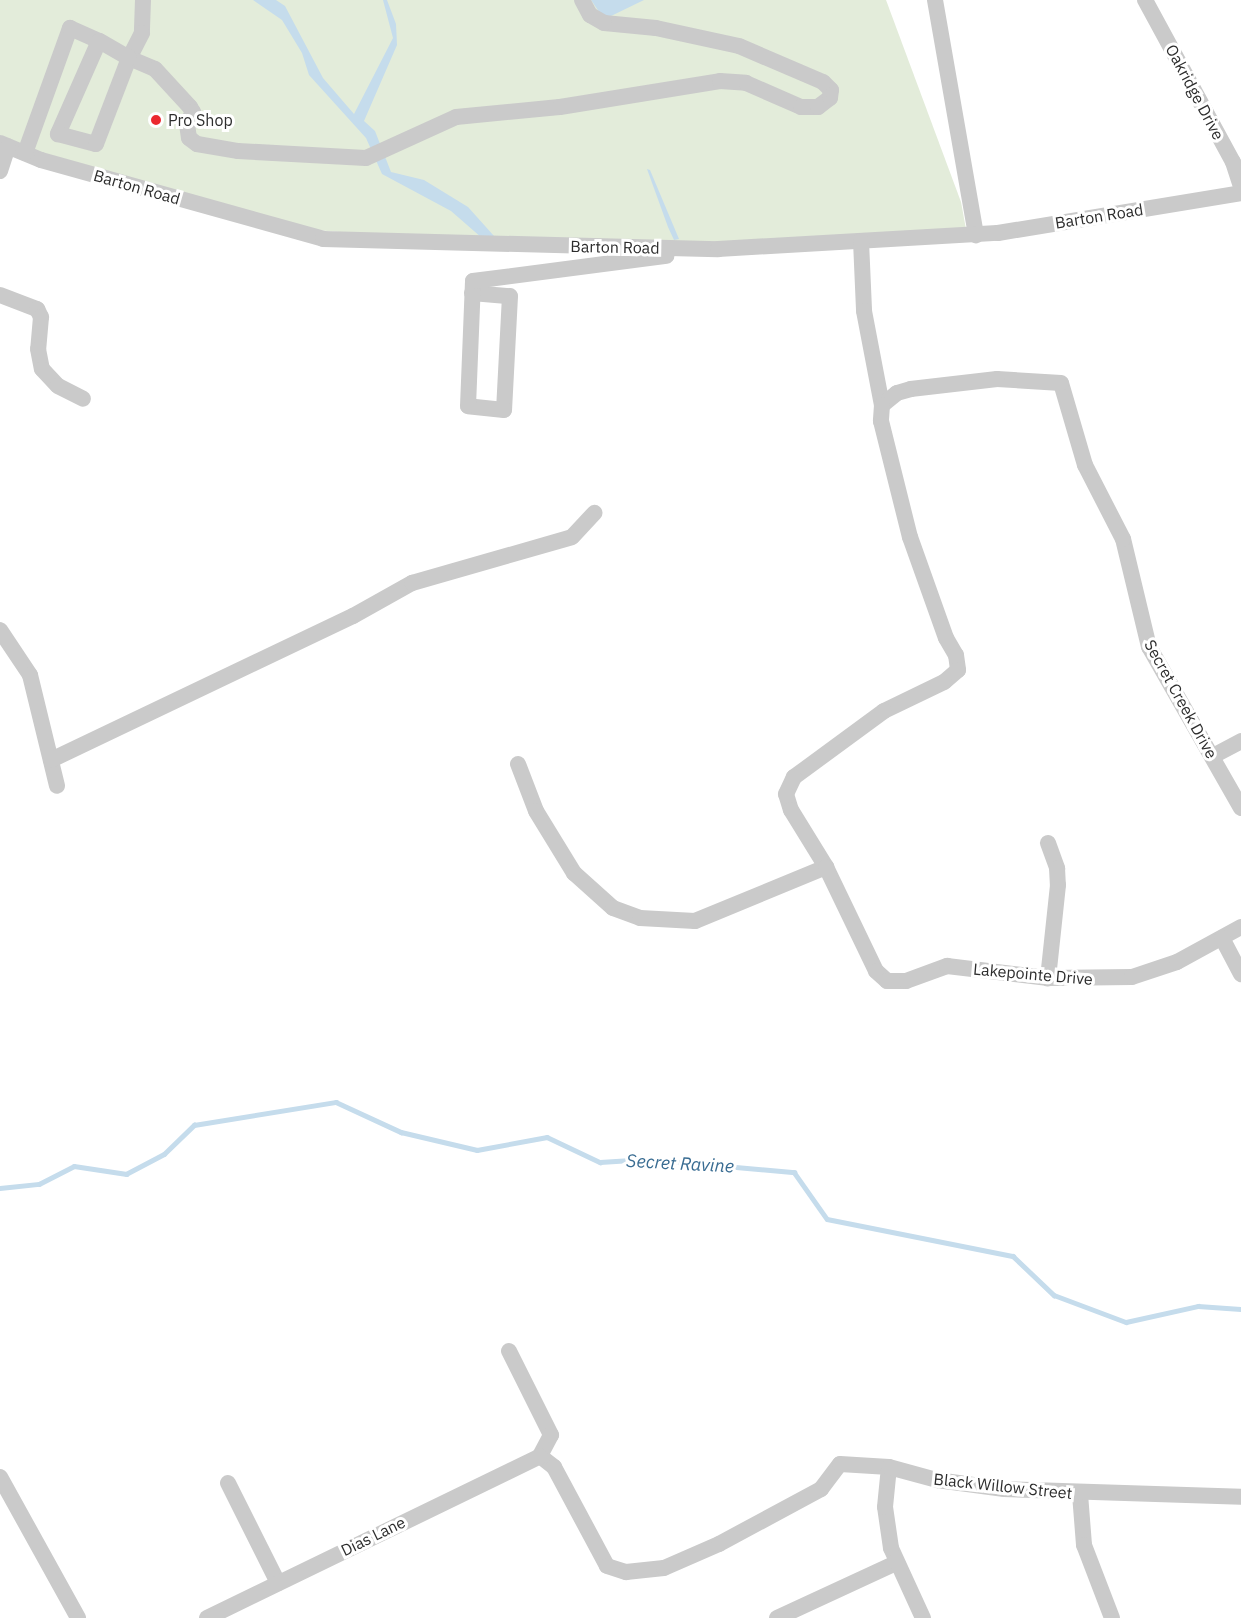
<!DOCTYPE html>
<style>
body{margin:0}
#map{position:relative;width:1241px;height:1618px;overflow:hidden;background:#fff;font-family:"IBM Plex Sans",sans-serif}
div>[style]{position:absolute}
.green>*{inset:0;background:#e3ecda}
.water>*{inset:0;background:#c5dcec}
.stream>*{height:4.5px;margin:-2.25px;padding:0 2.25px;transform-origin:2.25px;border-radius:2.25px;background:#c5dcec}
.minor>*{height:16px;margin:-8px;padding:0 8px;transform-origin:8px;border-radius:8px;background:#cacaca}
.dots>*{width:16px;height:16px;translate:-50% -50%;box-sizing:border-box;border:3px solid #fff;border-radius:50%}
span{translate:-50% -50%;white-space:nowrap;text-align:center;line-height:1.15;-webkit-text-stroke:6px #fff;paint-order:stroke}
.street-label{font-size:16px;color:#2d2d2d}
.poi-label{font-size:16px;color:#2d2d2d}
.left{translate:0 -50%;text-align:left}
.water-label{font-size:18px;color:#396c92;font-style:italic}
</style>
<div id="map">
<div class="green">
<div style="clip-path:polygon(0 0,886px 0,961px 202px,966px 229px,720px 244px,428px 239px,315px 230px,261px 217px,0 140px)"></div>
</div>
<div class="water">
<div style="clip-path:polygon(253px 0,276px 0,285px 6px,323px 78px,354px 114px,393px 38px,383px 0,387px 0,396px 24px,397px 45px,364px 121px,375px 131px,391px 172px,424px 180px,468px 207px,494px 236px,482px 238px,451px 211px,382px 174px,366px 138px,309px 75px,302px 53px,282px 20px)"></div>
<div style="clip-path:polygon(591px 0,644px 0,611px 16px,602px 16px)"></div>
<div style="clip-path:polygon(647px 169px,650px 170px,679px 239px,674px 240px,668px 227px)"></div>
</div>
<div class="stream">
<div style="left:0;top:1188px;width:39px;rotate:-6deg"></div>
<div style="left:39px;top:1184px;width:39px;rotate:-27deg"></div>
<div style="left:74px;top:1166px;width:53px;rotate:8.7deg"></div>
<div style="left:126px;top:1174px;width:43px;rotate:-27.8deg"></div>
<div style="left:164px;top:1154px;width:42px;rotate:-44deg"></div>
<div style="left:194px;top:1125px;width:144px;rotate:-9.2deg"></div>
<div style="left:336px;top:1102px;width:72px;rotate:24.8deg"></div>
<div style="left:401px;top:1132px;width:78px;rotate:13.3deg"></div>
<div style="left:477px;top:1150px;width:71px;rotate:-10.5deg"></div>
<div style="left:547px;top:1137px;width:59px;rotate:25.3deg"></div>
<div style="left:600px;top:1162px;width:47px;rotate:-3.7deg"></div>
<div style="left:647px;top:1159px;width:148px;rotate:5.1deg"></div>
<div style="left:794px;top:1172px;width:57px;rotate:54.9deg"></div>
<div style="left:827px;top:1219px;width:190px;rotate:11.3deg"></div>
<div style="left:1013px;top:1256px;width:57px;rotate:43.6deg"></div>
<div style="left:1054px;top:1295px;width:77px;rotate:20.6deg"></div>
<div style="left:1126px;top:1322px;width:74px;rotate:-12.5deg"></div>
<div style="left:1198px;top:1306px;width:43px;rotate:4deg"></div>
</div>
<div class="minor">
<div style="left:143px;top:0;width:33px;rotate:92deg"></div>
<div style="left:142px;top:33px;width:28px;rotate:117deg"></div>
<div style="left:129px;top:58px;width:28px;rotate:23deg"></div>
<div style="left:155px;top:69px;width:52px;rotate:47.4deg"></div>
<div style="left:190px;top:107px;width:6px;rotate:59deg"></div>
<div style="left:193px;top:112px;width:13px;rotate:117deg"></div>
<div style="left:187px;top:124px;width:14px;rotate:82deg"></div>
<div style="left:189px;top:138px;width:10px;rotate:37deg"></div>
<div style="left:197px;top:144px;width:42px;rotate:9.7deg"></div>
<div style="left:238px;top:151px;width:128px;rotate:3.1deg"></div>
<div style="left:366px;top:158px;width:99px;rotate:-24.5deg"></div>
<div style="left:456px;top:117px;width:104px;rotate:-5.5deg"></div>
<div style="left:560px;top:107px;width:162px;rotate:-9.2deg"></div>
<div style="left:720px;top:81px;width:26px;rotate:4deg"></div>
<div style="left:746px;top:83px;width:60px;rotate:23.6deg"></div>
<div style="left:801px;top:107px;width:17px"></div>
<div style="left:818px;top:107px;width:15px;rotate:-37deg"></div>
<div style="left:830px;top:98px;width:8px;rotate:-83deg"></div>
<div style="left:831px;top:90px;width:11px;rotate:-135deg"></div>
<div style="left:823px;top:82px;width:91px;rotate:-156.8deg"></div>
<div style="left:739px;top:46px;width:85px;rotate:-167.8deg"></div>
<div style="left:656px;top:28px;width:52px;rotate:-174.5deg"></div>
<div style="left:604px;top:23px;width:16px;rotate:-150deg"></div>
<div style="left:590px;top:15px;width:17px;rotate:-118deg"></div>
<div style="left:935px;top:0;width:239px;rotate:80.1deg"></div>
<div style="left:1145px;top:0;width:184px;rotate:61.5deg"></div>
<div style="left:1233px;top:162px;width:25px;rotate:72deg"></div>
<div style="left:0;top:143px;width:44px;rotate:22.5deg"></div>
<div style="left:41px;top:160px;width:293px;rotate:15.6deg"></div>
<div style="left:323px;top:239px;width:395px;rotate:1.5deg"></div>
<div style="left:718px;top:249px;width:280px;rotate:-3.3deg"></div>
<div style="left:998px;top:233px;width:246px;rotate:-9.3deg"></div>
<div style="left:25px;top:153px;width:133px;rotate:-70.2deg"></div>
<div style="left:70px;top:28px;width:32px;rotate:24deg"></div>
<div style="left:99px;top:41px;width:102px;rotate:113.8deg"></div>
<div style="left:58px;top:134px;width:39px;rotate:15deg"></div>
<div style="left:96px;top:144px;width:92px;rotate:-69deg"></div>
<div style="left:129px;top:58px;width:34px;rotate:-150deg"></div>
<div style="left:0;top:171px;width:26px;rotate:-72deg"></div>
<div style="left:861px;top:241px;width:70px;rotate:87.5deg"></div>
<div style="left:864px;top:311px;width:96px;rotate:79.2deg"></div>
<div style="left:472px;top:293px;width:38px;rotate:5deg"></div>
<div style="left:510px;top:296px;width:114px;rotate:93deg"></div>
<div style="left:504px;top:410px;width:36px;rotate:-174deg"></div>
<div style="left:468px;top:406px;width:125px;rotate:-87.7deg"></div>
<div style="left:473px;top:281px;width:195px;rotate:-7.4deg"></div>
<div style="left:0;top:295px;width:40px;rotate:21deg"></div>
<div style="left:37px;top:309px;width:9px;rotate:63deg"></div>
<div style="left:41px;top:317px;width:32px;rotate:95deg"></div>
<div style="left:38px;top:349px;width:20px;rotate:79deg"></div>
<div style="left:42px;top:369px;width:23px;rotate:47deg"></div>
<div style="left:58px;top:386px;width:28px;rotate:27deg"></div>
<div style="left:0;top:630px;width:54px;rotate:56.3deg"></div>
<div style="left:30px;top:675px;width:114px;rotate:76.3deg"></div>
<div style="left:1213px;top:756px;width:32px;rotate:-28deg"></div>
<div style="left:51px;top:760px;width:335px;rotate:-25.5deg"></div>
<div style="left:353px;top:616px;width:68px;rotate:-29.2deg"></div>
<div style="left:412px;top:583px;width:166px;rotate:-16deg"></div>
<div style="left:572px;top:537px;width:33px;rotate:-47deg"></div>
<div style="left:518px;top:764px;width:50px;rotate:69deg"></div>
<div style="left:536px;top:811px;width:73px;rotate:58.5deg"></div>
<div style="left:574px;top:873px;width:52px;rotate:41.9deg"></div>
<div style="left:613px;top:908px;width:29px;rotate:20deg"></div>
<div style="left:640px;top:918px;width:55px;rotate:3.1deg"></div>
<div style="left:695px;top:921px;width:142px;rotate:-22.4deg"></div>
<div style="left:1241px;top:808px;width:185px;rotate:-119.7deg"></div>
<div style="left:1149px;top:647px;width:111px;rotate:-103.5deg"></div>
<div style="left:1123px;top:539px;width:83px;rotate:-117.2deg"></div>
<div style="left:1085px;top:465px;width:85px;rotate:-106.3deg"></div>
<div style="left:1061px;top:383px;width:64px;rotate:-176.4deg"></div>
<div style="left:997px;top:379px;width:87px;rotate:173.4deg"></div>
<div style="left:911px;top:389px;width:15px;rotate:164deg"></div>
<div style="left:897px;top:393px;width:19px;rotate:141deg"></div>
<div style="left:882px;top:405px;width:16px;rotate:94deg"></div>
<div style="left:881px;top:421px;width:120px;rotate:76deg"></div>
<div style="left:910px;top:537px;width:107px;rotate:70.4deg"></div>
<div style="left:946px;top:638px;width:20px;rotate:60deg"></div>
<div style="left:956px;top:655px;width:15px;rotate:82deg"></div>
<div style="left:958px;top:670px;width:18px;rotate:139deg"></div>
<div style="left:944px;top:682px;width:67px;rotate:154.2deg"></div>
<div style="left:884px;top:711px;width:112px;rotate:143.7deg"></div>
<div style="left:794px;top:777px;width:19px;rotate:115deg"></div>
<div style="left:786px;top:794px;width:17px;rotate:73deg"></div>
<div style="left:791px;top:810px;width:67px;rotate:58.4deg"></div>
<div style="left:826px;top:867px;width:115px;rotate:64.3deg"></div>
<div style="left:876px;top:971px;width:15px;rotate:42deg"></div>
<div style="left:887px;top:981px;width:19px"></div>
<div style="left:906px;top:981px;width:44px;rotate:-20.1deg"></div>
<div style="left:947px;top:966px;width:102px;rotate:6.8deg"></div>
<div style="left:1048px;top:978px;width:84px;rotate:-0.7deg"></div>
<div style="left:1132px;top:977px;width:47px;rotate:-18.4deg"></div>
<div style="left:1177px;top:962px;width:73px;rotate:-28.7deg"></div>
<div style="left:1048px;top:843px;width:27px;rotate:70deg"></div>
<div style="left:1057px;top:868px;width:17px;rotate:87deg"></div>
<div style="left:1058px;top:885px;width:94px;rotate:96.1deg"></div>
<div style="left:1222px;top:938px;width:41px;rotate:62.2deg"></div>
<div style="left:509px;top:1351px;width:94px;rotate:63.4deg"></div>
<div style="left:551px;top:1435px;width:24px;rotate:118deg"></div>
<div style="left:540px;top:1456px;width:18px;rotate:38deg"></div>
<div style="left:554px;top:1467px;width:112px;rotate:61.8deg"></div>
<div style="left:607px;top:1566px;width:20px;rotate:18deg"></div>
<div style="left:626px;top:1572px;width:38px;rotate:-6deg"></div>
<div style="left:664px;top:1568px;width:60px;rotate:-23.6deg"></div>
<div style="left:719px;top:1544px;width:116px;rotate:-28.3deg"></div>
<div style="left:821px;top:1489px;width:31px;rotate:-53deg"></div>
<div style="left:840px;top:1464px;width:49px;rotate:3.5deg"></div>
<div style="left:0;top:1477px;width:161px;rotate:61deg"></div>
<div style="left:228px;top:1483px;width:112px;rotate:63.4deg"></div>
<div style="left:1080px;top:1494px;width:51px;rotate:85.5deg"></div>
<div style="left:1084px;top:1545px;width:78px;rotate:69deg"></div>
<div style="left:207px;top:1618px;width:370px;rotate:-25.9deg"></div>
<div style="left:777px;top:1618px;width:131px;rotate:-24.8deg"></div>
<div style="left:923px;top:1618px;width:77px;rotate:-114.6deg"></div>
<div style="left:891px;top:1548px;width:41px;rotate:-98.3deg"></div>
<div style="left:885px;top:1507px;width:40px;rotate:-84.3deg"></div>
<div style="left:889px;top:1467px;width:50px;rotate:15.2deg"></div>
<div style="left:937px;top:1480px;width:68px;rotate:7.7deg"></div>
<div style="left:1004px;top:1489px;width:237px;rotate:1.9deg"></div>
</div>
<div class="dots">
<div style="left:156px;top:120px;background:#eb292f"></div>
</div>
<div class="street-label">
<span style="left:1195px;top:92px;rotate:62deg">Oakridge Drive</span>
<span style="left:137px;top:187px;rotate:16deg">Barton Road</span>
<span style="left:1099px;top:216px;rotate:-9deg">Barton Road</span>
<span style="left:615px;top:247px;rotate:1deg">Barton Road</span>
<span style="left:1181px;top:699px;rotate:61deg">Secret Creek Drive</span>
<span style="left:1033px;top:974px;rotate:5deg">Lakepointe Drive</span>
<span style="left:1003px;top:1486px;rotate:6deg">Black Willow Street</span>
<span style="left:373px;top:1536px;rotate:-26deg">Dias Lane</span>
</div>
<div class="poi-label">
<span class="left" style="left:168px;top:120px">Pro Shop</span>
</div>
<div class="water-label">
<span style="left:680px;top:1164px;rotate:3deg">Secret Ravine</span>
</div>
</div>
